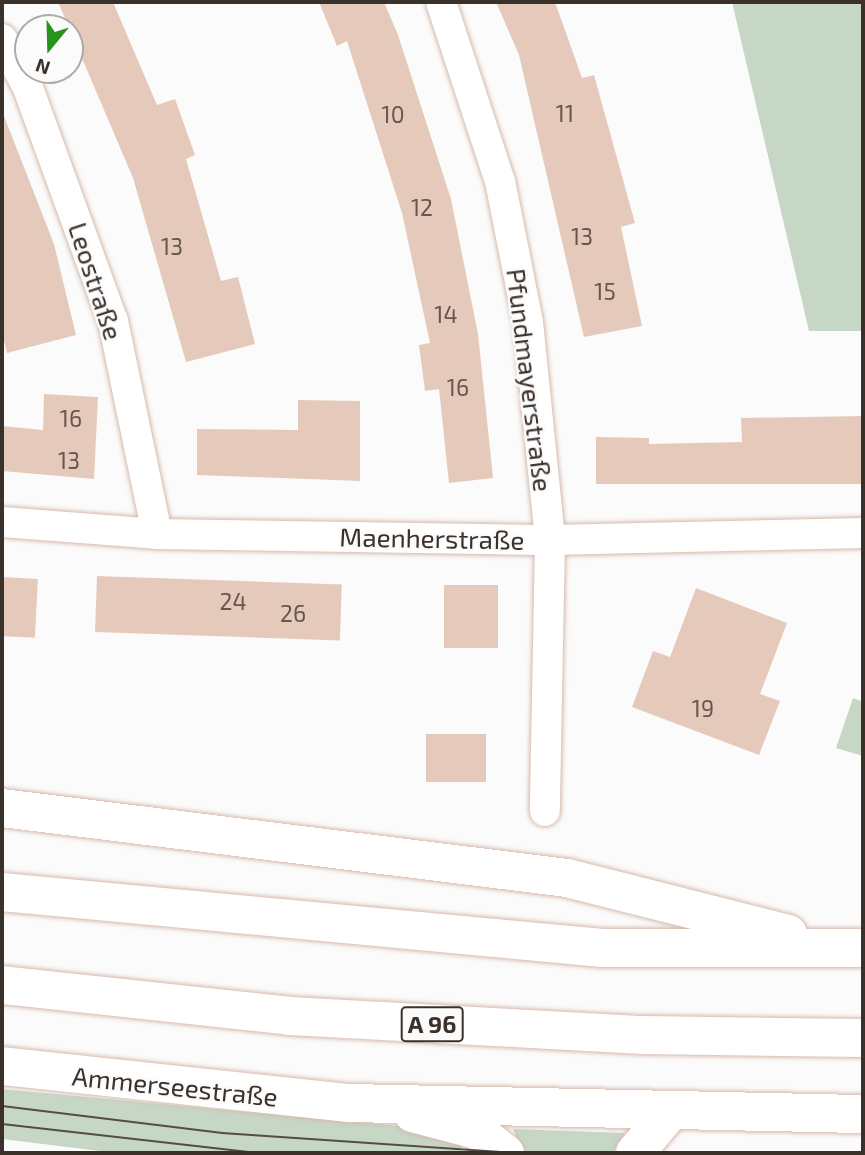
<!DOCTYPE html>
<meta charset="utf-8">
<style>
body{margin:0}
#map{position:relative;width:865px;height:1155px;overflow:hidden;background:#fbfbfb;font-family:"Exo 2",sans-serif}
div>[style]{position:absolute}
.green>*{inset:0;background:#c6d7c6}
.building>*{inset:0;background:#e5cabc;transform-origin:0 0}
.roads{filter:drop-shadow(0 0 2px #d5baac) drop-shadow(0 0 2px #d5baac)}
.minor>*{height:30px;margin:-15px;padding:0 15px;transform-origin:15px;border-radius:15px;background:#fff}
.tertiary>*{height:37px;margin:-18.5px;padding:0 18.5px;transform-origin:18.5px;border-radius:18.5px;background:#fff}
.secondary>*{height:38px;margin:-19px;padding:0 19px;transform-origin:19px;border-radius:19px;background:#fff}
.motorway>*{height:38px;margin:-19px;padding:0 19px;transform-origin:19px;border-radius:19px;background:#fff}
.tram>*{height:2px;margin:-1px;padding:0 1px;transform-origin:1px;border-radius:1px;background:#554c47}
span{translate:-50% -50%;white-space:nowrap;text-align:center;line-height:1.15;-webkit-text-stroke:5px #fbfbfb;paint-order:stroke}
.number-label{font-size:23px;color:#66574f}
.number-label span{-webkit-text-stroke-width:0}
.shield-label span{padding:2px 5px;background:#fbfbfb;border:2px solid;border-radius:5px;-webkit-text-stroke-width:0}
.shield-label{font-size:24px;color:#3b312b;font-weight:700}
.street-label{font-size:26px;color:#3b312b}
.frame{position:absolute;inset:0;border:4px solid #3b312b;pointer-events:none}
.north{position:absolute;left:14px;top:14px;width:70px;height:70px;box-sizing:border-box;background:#fbfbfb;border:2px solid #aeaaa8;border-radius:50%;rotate:199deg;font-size:19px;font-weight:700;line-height:28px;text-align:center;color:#3b312b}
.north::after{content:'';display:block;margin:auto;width:24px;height:32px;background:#28931b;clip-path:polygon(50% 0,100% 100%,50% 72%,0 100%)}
</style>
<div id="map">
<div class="green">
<div style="clip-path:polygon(732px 2px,863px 2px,863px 331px,809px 331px)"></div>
<div style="clip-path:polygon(853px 698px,863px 702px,863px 756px,836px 748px)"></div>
<div style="clip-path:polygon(2px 1089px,432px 1129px,462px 1140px,461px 1153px,116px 1153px,2px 1139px)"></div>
<div style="clip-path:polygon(513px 1129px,625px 1133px,613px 1153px,523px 1153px)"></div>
</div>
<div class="building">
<div style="clip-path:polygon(58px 2px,113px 2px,157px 105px,175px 99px,195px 155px,186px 159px,221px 281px,238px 277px,255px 344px,186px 362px,133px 178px)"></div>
<div style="clip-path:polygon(319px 2px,384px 2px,398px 35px,451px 199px,478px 334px,493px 478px,449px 483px,439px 389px,425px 391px,419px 345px,430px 343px,402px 213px,347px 41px,337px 46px)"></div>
<div style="clip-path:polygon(496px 2px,555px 2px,582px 78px,594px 75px,635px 223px,621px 227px,642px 326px,584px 337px,519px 55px)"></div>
<div style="clip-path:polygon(2px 111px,54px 244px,76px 335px,7px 353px,2px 332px)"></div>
<div style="clip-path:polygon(44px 394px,98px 397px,94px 479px,2px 471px,2px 426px,43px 430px)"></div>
<div style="clip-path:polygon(298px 400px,360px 401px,360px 481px,197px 475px,197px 429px,298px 430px)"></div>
<div style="clip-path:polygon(863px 416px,863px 484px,596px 484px,596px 437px,649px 438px,649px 444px,742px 442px,741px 418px)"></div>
<div style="left:97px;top:576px;width:245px;height:56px;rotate:2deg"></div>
<div style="left:2px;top:577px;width:36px;height:59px;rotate:3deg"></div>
<div style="left:444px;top:585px;width:54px;height:63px"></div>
<div style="clip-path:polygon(696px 588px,787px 623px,760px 694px,780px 701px,759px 755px,632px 707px,653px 651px,670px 657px)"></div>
<div style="left:486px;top:734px;width:48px;height:60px;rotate:90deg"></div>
</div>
<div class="roads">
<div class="minor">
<div style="left:441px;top:2px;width:188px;rotate:71.8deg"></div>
<div style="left:500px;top:181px;width:144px;rotate:78.8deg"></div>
<div style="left:528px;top:322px;width:219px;rotate:84.2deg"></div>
<div style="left:550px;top:540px;width:271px;rotate:91.1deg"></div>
<div style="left:2px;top:39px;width:55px;rotate:62deg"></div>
<div style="left:28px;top:88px;width:248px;rotate:70deg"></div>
<div style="left:113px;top:321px;width:217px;rotate:78.3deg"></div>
<div style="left:2px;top:522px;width:155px;rotate:4.4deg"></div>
<div style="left:157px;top:534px;width:393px;rotate:0.9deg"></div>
<div style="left:550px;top:540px;width:313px;rotate:-1.3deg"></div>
</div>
<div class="tertiary">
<div style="left:412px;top:1113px;width:66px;rotate:14.9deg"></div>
<div style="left:476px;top:1130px;width:37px;rotate:38deg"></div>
</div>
<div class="secondary">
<div style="left:2px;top:1066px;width:349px;rotate:6.1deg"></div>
</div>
<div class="motorway">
<div style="left:2px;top:808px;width:569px;rotate:7.06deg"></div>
<div style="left:567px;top:878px;width:228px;rotate:14.2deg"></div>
<div style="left:2px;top:892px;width:603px;rotate:5.33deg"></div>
<div style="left:602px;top:948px;width:261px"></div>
<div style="left:2px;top:985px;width:290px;rotate:6.1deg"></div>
<div style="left:290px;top:1016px;width:354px;rotate:3.1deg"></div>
<div style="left:643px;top:1035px;width:220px;rotate:0.8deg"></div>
<div style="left:349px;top:1103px;width:514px;rotate:1.23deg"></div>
<div style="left:635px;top:1153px;width:50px;rotate:-49.9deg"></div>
</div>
</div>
<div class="tram">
<div style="left:2px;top:1106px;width:222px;rotate:7deg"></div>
<div style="left:222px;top:1133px;width:295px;rotate:3.9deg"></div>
<div style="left:2px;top:1124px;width:255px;rotate:6.5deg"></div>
</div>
<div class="number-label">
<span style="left:565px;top:113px">11</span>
<span style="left:393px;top:114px">10</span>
<span style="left:422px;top:207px">12</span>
<span style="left:582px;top:236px">13</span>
<span style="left:172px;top:246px">13</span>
<span style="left:605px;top:291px">15</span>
<span style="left:446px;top:314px">14</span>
<span style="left:458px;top:387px">16</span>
<span style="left:71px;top:418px">16</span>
<span style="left:69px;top:460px">13</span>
<span style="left:233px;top:601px">24</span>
<span style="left:293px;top:613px">26</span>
<span style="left:703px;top:708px">19</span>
</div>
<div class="shield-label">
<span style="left:432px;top:1024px">A 96</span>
</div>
<div class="street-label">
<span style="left:96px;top:281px;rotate:72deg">Leostraße</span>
<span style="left:530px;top:380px;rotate:83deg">Pfundmayerstraße</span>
<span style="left:432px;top:538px;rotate:1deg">Maenherstraße</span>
<span style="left:175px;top:1086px;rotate:6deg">Ammerseestraße</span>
</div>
<div class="frame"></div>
<div class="north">N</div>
</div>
